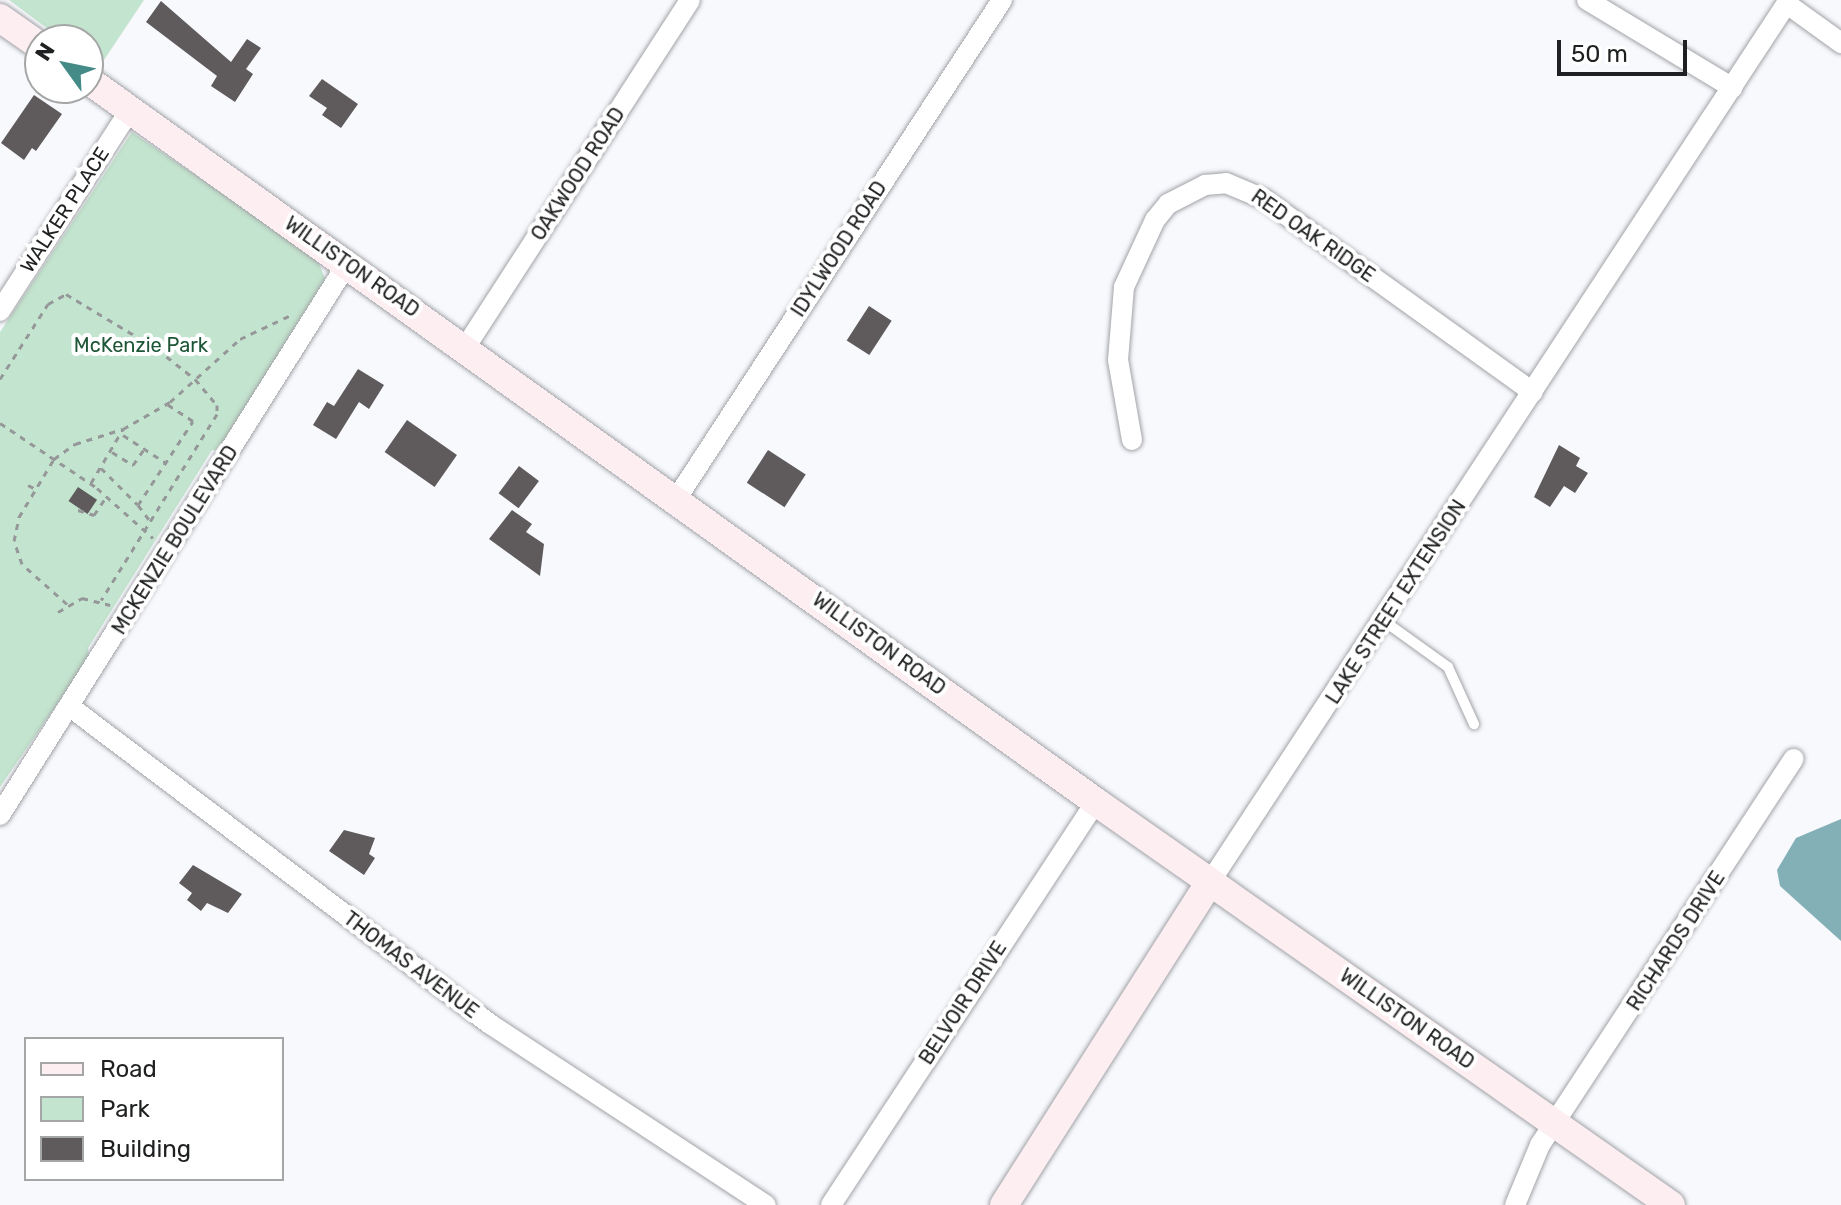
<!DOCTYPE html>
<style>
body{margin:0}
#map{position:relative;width:1841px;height:1205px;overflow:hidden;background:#f7f9fd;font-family:Rubik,sans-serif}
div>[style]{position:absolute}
.green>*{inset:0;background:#c3e4ce}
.water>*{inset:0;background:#82b0b6}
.building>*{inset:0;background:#5f5b5d;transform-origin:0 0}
.path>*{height:3px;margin-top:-1.5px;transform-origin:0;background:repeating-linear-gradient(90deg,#959799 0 6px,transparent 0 12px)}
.roads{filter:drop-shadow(0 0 2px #a2a3a7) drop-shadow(0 0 2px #a2a3a7)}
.lane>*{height:10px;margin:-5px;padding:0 5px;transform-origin:5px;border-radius:5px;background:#fff}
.street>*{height:20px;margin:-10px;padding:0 10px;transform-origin:10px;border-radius:10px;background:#fff}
.secondary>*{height:28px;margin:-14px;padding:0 14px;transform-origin:14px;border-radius:14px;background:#fdeef1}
span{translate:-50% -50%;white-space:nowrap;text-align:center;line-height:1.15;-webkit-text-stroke:8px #fff;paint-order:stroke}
.street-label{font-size:20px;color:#1f2021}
.park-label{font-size:20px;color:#1e5637}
.legend{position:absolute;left:24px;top:1037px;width:260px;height:144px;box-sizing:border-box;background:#fff;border:2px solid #a5a6a6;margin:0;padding:10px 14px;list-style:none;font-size:24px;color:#1f2021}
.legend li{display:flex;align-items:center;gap:16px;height:40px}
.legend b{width:40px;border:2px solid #a5a6a6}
.north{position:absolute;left:24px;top:24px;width:80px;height:80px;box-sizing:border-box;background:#fff;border:2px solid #a5a6a6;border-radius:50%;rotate:303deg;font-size:22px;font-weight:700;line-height:32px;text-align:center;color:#1f2021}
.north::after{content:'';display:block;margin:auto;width:28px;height:36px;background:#448b88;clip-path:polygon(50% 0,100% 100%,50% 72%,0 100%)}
.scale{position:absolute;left:1557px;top:40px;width:130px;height:36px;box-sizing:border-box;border:4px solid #1f2021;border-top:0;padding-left:10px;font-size:24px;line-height:28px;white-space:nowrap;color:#1f2021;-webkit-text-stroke:6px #fff;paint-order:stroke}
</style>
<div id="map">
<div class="green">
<div style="clip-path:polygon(9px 0,144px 0,100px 66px,88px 57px,88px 40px,63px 40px)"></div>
<div style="clip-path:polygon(132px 132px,317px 258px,326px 281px,222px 451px,212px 450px,88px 648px,89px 658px,0 787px,0 332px)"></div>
</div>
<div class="water">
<div style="clip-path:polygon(1841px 819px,1841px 941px,1780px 886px,1777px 870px,1796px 838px)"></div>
</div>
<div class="building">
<div style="clip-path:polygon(161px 1px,231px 62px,247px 39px,261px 48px,246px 69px,253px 74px,235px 102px,211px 86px,217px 76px,146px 22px)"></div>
<div style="clip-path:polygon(322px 79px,358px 104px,341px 128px,322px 115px,327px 108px,309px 96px)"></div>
<div style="clip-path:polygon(34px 95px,62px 114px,36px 151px,32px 148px,24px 160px,1px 143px)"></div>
<div style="left:869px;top:306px;width:27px;height:41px;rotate:33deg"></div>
<div style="clip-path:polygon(358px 369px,384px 385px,369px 409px,359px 402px,336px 439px,313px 425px,327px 402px,334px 406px)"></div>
<div style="left:407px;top:420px;width:61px;height:39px;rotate:35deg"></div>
<div style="clip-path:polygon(1559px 445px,1580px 458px,1576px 466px,1588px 473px,1575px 493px,1564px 486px,1550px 507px,1534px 497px)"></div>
<div style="left:768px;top:450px;width:45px;height:39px;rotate:33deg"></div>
<div style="left:519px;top:466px;width:25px;height:34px;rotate:37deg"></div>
<div style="left:78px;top:487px;width:23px;height:17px;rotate:34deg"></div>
<div style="clip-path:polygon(512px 510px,532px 524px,526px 532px,544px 544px,540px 576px,489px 539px)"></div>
<div style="clip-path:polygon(344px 830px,375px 838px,369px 854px,375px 858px,364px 875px,329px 851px)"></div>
<div style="clip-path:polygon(193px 865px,242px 894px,228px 913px,207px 903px,201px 911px,187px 900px,192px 893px,179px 883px)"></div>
</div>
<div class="path">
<div style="left:0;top:379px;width:89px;rotate:-57.4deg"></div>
<div style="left:48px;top:304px;width:21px;rotate:-29deg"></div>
<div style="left:66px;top:294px;width:106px;rotate:31.1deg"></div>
<div style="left:157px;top:349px;width:48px;rotate:38.3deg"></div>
<div style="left:195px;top:379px;width:34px;rotate:50deg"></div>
<div style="left:217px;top:405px;width:9px;rotate:90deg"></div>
<div style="left:217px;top:414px;width:219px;rotate:121.9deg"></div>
<div style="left:0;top:423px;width:117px;rotate:33.8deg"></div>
<div style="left:97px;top:488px;width:75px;rotate:41.8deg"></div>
<div style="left:123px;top:435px;width:51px;rotate:33.1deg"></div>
<div style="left:112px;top:452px;width:25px;rotate:32deg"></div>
<div style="left:133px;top:465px;width:19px;rotate:-55deg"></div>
<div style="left:101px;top:468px;width:52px;rotate:45deg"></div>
<div style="left:138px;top:505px;width:100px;rotate:-56.8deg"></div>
<div style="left:193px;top:421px;width:31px;rotate:-147deg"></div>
<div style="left:91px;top:483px;width:63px;rotate:-59.3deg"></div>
<div style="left:28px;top:485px;width:9px;rotate:27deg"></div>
<div style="left:138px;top:505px;width:21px;rotate:53deg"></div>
<div style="left:78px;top:510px;width:17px;rotate:17deg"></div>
<div style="left:94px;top:515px;width:22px;rotate:-56deg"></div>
<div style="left:67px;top:604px;width:60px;rotate:-138.4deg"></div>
<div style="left:22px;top:564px;width:24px;rotate:-109deg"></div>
<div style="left:14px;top:541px;width:25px;rotate:-78deg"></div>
<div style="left:19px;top:517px;width:68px;rotate:-58.9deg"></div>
<div style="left:54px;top:459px;width:26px;rotate:-36deg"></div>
<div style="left:75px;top:444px;width:50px;rotate:-17.4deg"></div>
<div style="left:123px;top:429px;width:54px;rotate:-29.9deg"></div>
<div style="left:170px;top:402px;width:94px;rotate:-42deg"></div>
<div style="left:240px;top:339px;width:59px;rotate:-25.3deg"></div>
<div style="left:58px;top:612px;width:28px;rotate:-30deg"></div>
<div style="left:82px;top:598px;width:29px;rotate:14deg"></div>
</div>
<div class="roads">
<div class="lane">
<div style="left:1384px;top:621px;width:79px;rotate:35.7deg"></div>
<div style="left:1448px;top:667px;width:63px;rotate:65.5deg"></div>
</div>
<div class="street">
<div style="left:1587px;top:0;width:170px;rotate:31.1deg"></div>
<div style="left:1787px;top:4px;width:67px;rotate:35.8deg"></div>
<div style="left:0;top:311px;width:239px;rotate:-57.1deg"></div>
<div style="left:465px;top:348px;width:414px;rotate:-57.1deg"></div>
<div style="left:1132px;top:440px;width:81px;rotate:-99.9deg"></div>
<div style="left:1118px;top:360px;width:73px;rotate:-85.3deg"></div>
<div style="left:1124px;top:287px;width:74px;rotate:-65.2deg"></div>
<div style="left:1155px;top:220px;width:21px;rotate:-51deg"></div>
<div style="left:1168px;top:204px;width:42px;rotate:-27.2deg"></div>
<div style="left:1205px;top:185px;width:21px;rotate:-5deg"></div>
<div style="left:1226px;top:183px;width:41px;rotate:22.8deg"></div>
<div style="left:1264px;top:199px;width:331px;rotate:35.7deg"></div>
<div style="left:677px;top:498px;width:595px;rotate:-56.87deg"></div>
<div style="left:69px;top:706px;width:528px;rotate:37.07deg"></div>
<div style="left:490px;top:1024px;width:330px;rotate:33.3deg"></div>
<div style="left:0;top:815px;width:651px;rotate:-57.8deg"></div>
<div style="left:1210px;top:882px;width:1055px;rotate:-56.72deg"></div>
<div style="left:831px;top:1205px;width:482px;rotate:-56.7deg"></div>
<div style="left:1515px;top:1205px;width:65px;rotate:-67.4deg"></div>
<div style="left:1540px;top:1145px;width:462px;rotate:-56.7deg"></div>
</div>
<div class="secondary">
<div style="left:0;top:18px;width:49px;rotate:35deg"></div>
<div style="left:88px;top:80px;width:1240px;rotate:35.61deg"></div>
<div style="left:1096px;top:802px;width:702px;rotate:35.03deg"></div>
<div style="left:1004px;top:1205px;width:383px;rotate:-57.5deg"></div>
</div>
</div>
<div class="street-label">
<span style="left:578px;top:174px;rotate:-57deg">OAKWOOD ROAD</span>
<span style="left:65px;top:210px;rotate:-57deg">WALKER PLACE</span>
<span style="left:1313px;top:236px;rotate:35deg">RED OAK RIDGE</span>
<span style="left:839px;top:249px;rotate:-57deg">IDYLWOOD ROAD</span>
<span style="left:352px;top:267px;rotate:35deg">WILLISTON ROAD</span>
<span style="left:175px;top:540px;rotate:-58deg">MCKENZIE BOULEVARD</span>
<span style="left:1396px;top:602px;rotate:-57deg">LAKE STREET EXTENSION</span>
<span style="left:879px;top:644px;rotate:36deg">WILLISTON ROAD</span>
<span style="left:1676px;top:941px;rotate:-57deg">RICHARDS DRIVE</span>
<span style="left:411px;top:965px;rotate:37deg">THOMAS AVENUE</span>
<span style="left:963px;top:1003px;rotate:-57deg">BELVOIR DRIVE</span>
<span style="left:1407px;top:1019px;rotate:35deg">WILLISTON ROAD</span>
</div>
<div class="park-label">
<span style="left:141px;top:345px">McKenzie Park</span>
</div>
<ul class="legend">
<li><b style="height:10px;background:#fdeef1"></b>Road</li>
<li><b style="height:22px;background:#c3e4ce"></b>Park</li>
<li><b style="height:22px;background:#5f5b5d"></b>Building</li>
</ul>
<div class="north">N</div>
<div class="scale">50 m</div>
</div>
